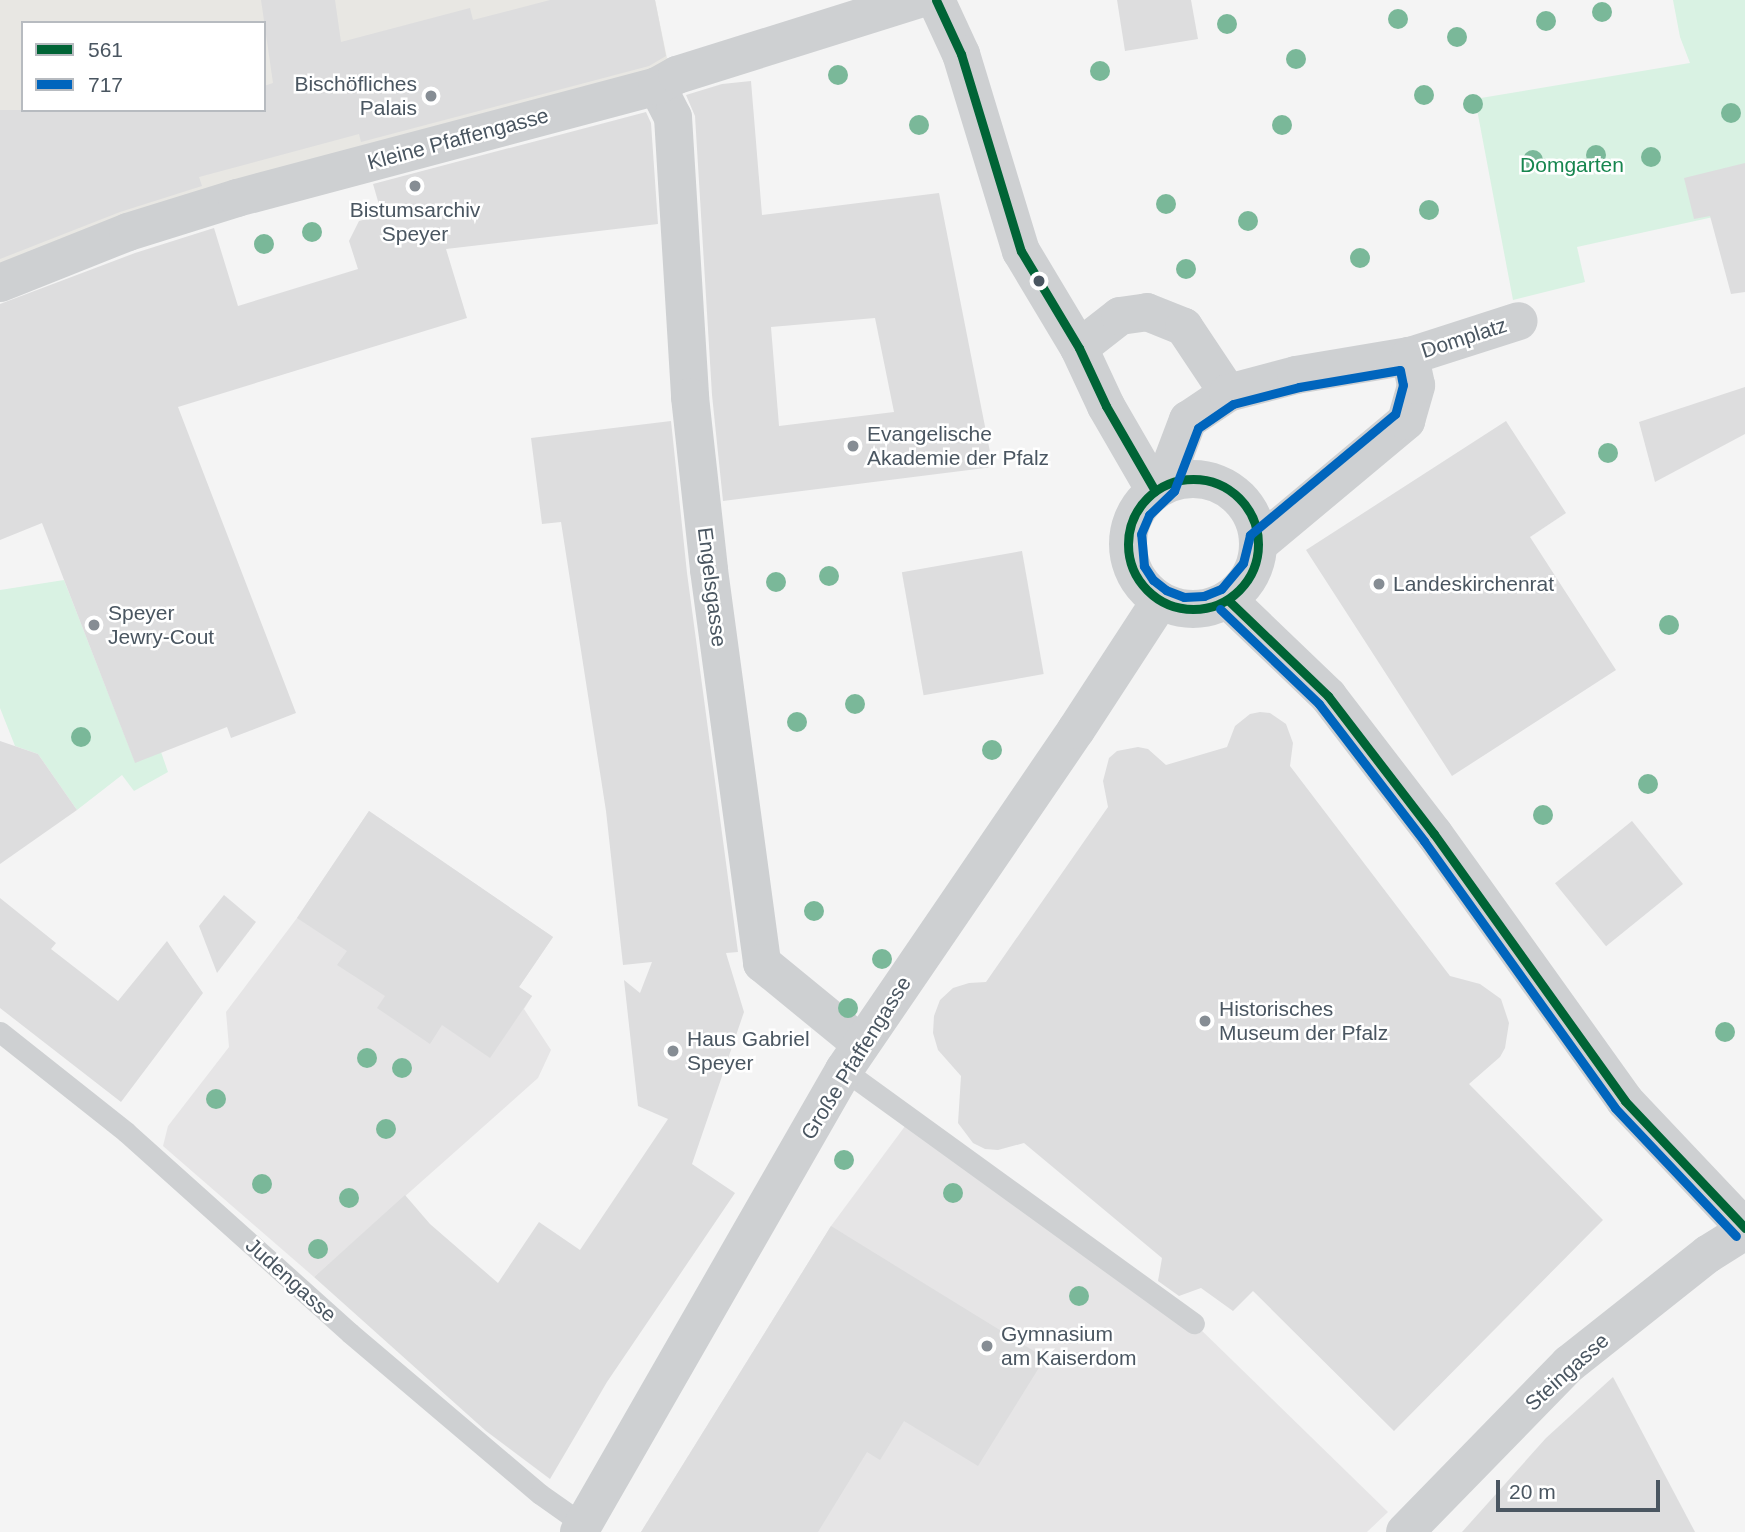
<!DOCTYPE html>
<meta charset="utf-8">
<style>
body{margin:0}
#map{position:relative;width:1745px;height:1532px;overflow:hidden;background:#f4f4f4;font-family:Arial,sans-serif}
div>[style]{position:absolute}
.commercial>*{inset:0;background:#e8e7e3}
.education>*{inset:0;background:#e6e5e6}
.green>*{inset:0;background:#d9f2e3}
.building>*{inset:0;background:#ddddde;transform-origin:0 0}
.service>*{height:21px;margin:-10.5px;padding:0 10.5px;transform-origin:10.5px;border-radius:10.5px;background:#ced0d2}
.minor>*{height:38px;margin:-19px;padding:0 19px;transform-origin:19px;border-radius:19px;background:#ced0d2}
.minor>.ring{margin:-19px;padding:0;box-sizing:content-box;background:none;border:38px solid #ced0d2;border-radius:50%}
.bus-1>*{height:9px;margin:-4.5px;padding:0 4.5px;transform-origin:4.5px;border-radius:4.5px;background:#006436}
.bus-1>.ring{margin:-4.5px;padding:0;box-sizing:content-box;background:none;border:9px solid #006436;border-radius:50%}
.bus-2>*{height:9px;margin:-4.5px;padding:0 4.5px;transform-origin:4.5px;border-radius:4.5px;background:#0065bd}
.trees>*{width:20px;height:20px;margin:-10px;border-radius:50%;background:#7ab899}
.dots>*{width:19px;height:19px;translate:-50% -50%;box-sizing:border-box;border:4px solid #fff;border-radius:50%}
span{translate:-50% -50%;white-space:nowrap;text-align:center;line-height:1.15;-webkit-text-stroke:5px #fff;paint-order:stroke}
.poi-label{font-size:21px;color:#4a5661}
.right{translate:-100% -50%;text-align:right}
.left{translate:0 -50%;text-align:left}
.street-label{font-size:21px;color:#4a5661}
.park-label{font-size:21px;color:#17864f}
.legend{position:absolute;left:21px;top:21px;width:245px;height:91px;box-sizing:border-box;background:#fff;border:2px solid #b7bbc0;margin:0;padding:9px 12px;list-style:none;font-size:21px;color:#4a5661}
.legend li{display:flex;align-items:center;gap:14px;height:35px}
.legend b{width:35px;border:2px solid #b7bbc0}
.scale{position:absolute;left:1496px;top:1480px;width:164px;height:32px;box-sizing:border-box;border:4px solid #4a5661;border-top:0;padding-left:9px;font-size:21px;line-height:24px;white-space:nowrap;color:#4a5661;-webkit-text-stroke:5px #fff;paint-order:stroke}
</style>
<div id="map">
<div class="commercial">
<div style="clip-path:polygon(evenodd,0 0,655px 0,667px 58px,677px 75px,0 285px,0 0,23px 23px,264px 23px,264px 110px,23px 110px,23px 23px)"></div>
</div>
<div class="education">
<div style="clip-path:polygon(369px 811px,553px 937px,519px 987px,532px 996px,524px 1009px,551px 1050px,538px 1078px,314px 1277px,163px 1146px,168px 1126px,229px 1047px,226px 1012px,297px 918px)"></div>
<div style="clip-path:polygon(911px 1118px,1194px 1323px,1388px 1512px,1367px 1532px,641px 1532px,831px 1226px)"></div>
</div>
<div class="green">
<div style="clip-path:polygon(1673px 0,1745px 0,1745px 210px,1577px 247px,1585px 282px,1513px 300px,1475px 99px,1690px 63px,1680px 37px)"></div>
<div style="clip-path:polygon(64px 580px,135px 762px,161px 752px,168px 772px,134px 791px,122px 775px,77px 810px,38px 754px,15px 746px,0 708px,0 590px)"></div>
</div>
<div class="building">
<div style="clip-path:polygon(261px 0,335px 0,341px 42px,470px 8px,473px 20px,550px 0,655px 0,666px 56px,649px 66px,361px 142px,359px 134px,199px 177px,202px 186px,120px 212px,0 259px,0 110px,264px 110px,264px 86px,273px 83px)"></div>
<div style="clip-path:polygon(1117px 0,1191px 0,1198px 39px,1125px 51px)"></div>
<div style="clip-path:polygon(evenodd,751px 81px,762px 215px,939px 193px,993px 467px,723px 501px,712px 395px,695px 116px,686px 95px,722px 84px,751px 81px,875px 318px,894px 412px,779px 426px,771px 327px,875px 318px)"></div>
<div style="clip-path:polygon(646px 112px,651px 123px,658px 224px,446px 249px,467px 318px,178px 407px,296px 713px,231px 738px,227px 727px,135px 763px,42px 523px,0 540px,0 304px,135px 253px,214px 228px,238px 306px,358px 269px,349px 241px,359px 221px,382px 215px,373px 184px)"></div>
<div style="clip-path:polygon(1745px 163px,1745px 292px,1731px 294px,1710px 216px,1694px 219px,1684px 178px)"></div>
<div style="clip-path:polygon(1745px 387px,1745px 434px,1655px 482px,1639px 422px)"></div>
<div style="clip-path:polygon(671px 421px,687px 573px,738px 952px,726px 953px,744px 1012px,692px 1164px,735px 1193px,607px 1382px,550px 1479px,486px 1431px,314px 1277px,405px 1195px,430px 1224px,498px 1283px,539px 1222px,580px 1250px,668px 1119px,638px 1106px,624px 980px,640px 993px,652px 962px,623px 965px,606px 811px,561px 522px,542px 524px,531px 438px)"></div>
<div style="clip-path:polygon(1506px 421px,1566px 513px,1530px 537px,1616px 670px,1452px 776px,1306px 550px)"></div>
<div style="left:1022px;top:551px;width:125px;height:122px;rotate:80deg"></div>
<div style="clip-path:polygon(1260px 712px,1270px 713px,1286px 724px,1293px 743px,1290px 766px,1450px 976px,1480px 984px,1501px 999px,1509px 1023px,1505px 1048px,1500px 1057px,1469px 1084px,1603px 1220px,1394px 1431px,1253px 1291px,1233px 1311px,1201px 1288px,1179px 1296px,1158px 1281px,1162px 1258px,1024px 1143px,998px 1150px,985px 1149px,973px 1143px,958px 1123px,961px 1076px,938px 1050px,933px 1033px,934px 1016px,940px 1000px,953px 988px,969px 983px,986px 982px,1108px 807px,1103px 781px,1109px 758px,1117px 751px,1138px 747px,1148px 749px,1166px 765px,1227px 747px,1235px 726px,1250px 714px)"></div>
<div style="clip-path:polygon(0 741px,38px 754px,77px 810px,0 864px)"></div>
<div style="clip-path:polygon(369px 811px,553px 937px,519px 987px,532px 996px,490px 1058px,442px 1025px,430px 1044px,377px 1008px,385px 996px,337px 965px,347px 951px,297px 918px)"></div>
<div style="left:1632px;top:821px;width:81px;height:99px;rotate:51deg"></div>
<div style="clip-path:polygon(224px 895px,256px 922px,217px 973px,199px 926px)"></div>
<div style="clip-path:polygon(0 898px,56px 943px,51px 949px,118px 1001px,167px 941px,203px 993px,121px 1102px,0 1008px)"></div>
<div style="clip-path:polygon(831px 1226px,1045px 1358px,978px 1466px,904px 1421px,880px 1460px,867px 1452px,818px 1532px,641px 1532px)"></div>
<div style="clip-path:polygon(1613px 1377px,1695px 1532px,1462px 1532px,1546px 1438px)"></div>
</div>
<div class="service">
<div style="left:0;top:1032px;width:161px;rotate:38.4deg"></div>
<div style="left:126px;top:1132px;width:301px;rotate:41.9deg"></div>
<div style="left:350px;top:1333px;width:249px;rotate:40.3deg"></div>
<div style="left:540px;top:1494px;width:54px;rotate:35.2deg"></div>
<div style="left:844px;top:1070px;width:432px;rotate:35.9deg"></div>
</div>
<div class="minor">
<div style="left:936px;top:0;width:60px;rotate:65.2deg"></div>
<div style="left:961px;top:54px;width:206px;rotate:73.1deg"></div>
<div style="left:1021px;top:251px;width:113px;rotate:59.1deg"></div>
<div style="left:1079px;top:348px;width:64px;rotate:65deg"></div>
<div style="left:1106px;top:406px;width:98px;rotate:60deg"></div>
<div style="left:657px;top:86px;width:35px;rotate:63deg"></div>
<div style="left:673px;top:117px;width:281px;rotate:86.5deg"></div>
<div style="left:690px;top:397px;width:174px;rotate:83.7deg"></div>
<div style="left:709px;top:570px;width:397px;rotate:82.3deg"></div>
<div style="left:762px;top:963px;width:128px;rotate:39.3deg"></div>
<div style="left:0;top:283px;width:138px;rotate:-21.7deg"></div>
<div style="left:128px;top:232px;width:114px;rotate:-17.3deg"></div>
<div style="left:237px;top:198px;width:435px;rotate:-14.9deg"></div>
<div style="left:657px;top:86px;width:23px;rotate:-29deg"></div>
<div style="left:677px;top:75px;width:251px;rotate:-17.4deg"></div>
<div style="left:1079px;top:348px;width:52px;rotate:-38deg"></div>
<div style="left:1120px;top:316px;width:27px;rotate:-8deg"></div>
<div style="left:1147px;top:312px;width:40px;rotate:22deg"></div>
<div style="left:1184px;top:327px;width:79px;rotate:56.3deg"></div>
<div class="ring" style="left:1128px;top:479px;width:92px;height:92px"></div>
<div style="left:1163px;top:486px;width:71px;rotate:-69.3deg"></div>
<div style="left:1188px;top:420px;width:48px;rotate:-34deg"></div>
<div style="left:1228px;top:393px;width:70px;rotate:-14.8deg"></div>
<div style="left:1296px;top:375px;width:116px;rotate:-9.5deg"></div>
<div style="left:1410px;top:356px;width:114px;rotate:-17.8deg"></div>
<div style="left:1259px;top:544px;width:192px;rotate:-39.9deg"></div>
<div style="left:1406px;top:421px;width:37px;rotate:-74deg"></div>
<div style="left:1416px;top:385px;width:30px;rotate:-102deg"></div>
<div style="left:1228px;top:600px;width:139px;rotate:43.8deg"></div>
<div style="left:1328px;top:696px;width:174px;rotate:52.5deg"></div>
<div style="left:1434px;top:834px;width:328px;rotate:54.4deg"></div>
<div style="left:1625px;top:1101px;width:175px;rotate:46.6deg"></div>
<div style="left:579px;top:1532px;width:533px;rotate:-60.16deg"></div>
<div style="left:844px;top:1070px;width:412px;rotate:-55.7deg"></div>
<div style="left:1076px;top:730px;width:154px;rotate:-56.9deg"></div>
<div style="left:1405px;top:1532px;width:235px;rotate:-45.7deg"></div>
<div style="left:1569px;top:1364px;width:177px;rotate:-38.4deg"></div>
<div style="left:1708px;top:1254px;width:44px;rotate:-31.9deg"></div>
</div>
<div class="bus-1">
<div style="left:936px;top:0;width:60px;rotate:65.2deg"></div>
<div style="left:961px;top:54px;width:206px;rotate:73.1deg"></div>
<div style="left:1021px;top:251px;width:113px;rotate:59.1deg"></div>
<div style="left:1079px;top:348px;width:64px;rotate:65deg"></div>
<div style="left:1106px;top:406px;width:98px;rotate:60deg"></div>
<div class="ring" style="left:1128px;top:479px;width:121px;height:121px"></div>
<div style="left:1228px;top:600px;width:139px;rotate:43.8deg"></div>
<div style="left:1328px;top:696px;width:174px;rotate:52.5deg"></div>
<div style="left:1434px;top:834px;width:328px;rotate:54.4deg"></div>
<div style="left:1625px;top:1101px;width:175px;rotate:46.6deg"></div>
</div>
<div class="bus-2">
<div style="left:1400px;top:370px;width:15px;rotate:79deg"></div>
<div style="left:1403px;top:385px;width:30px;rotate:105deg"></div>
<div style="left:1395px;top:414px;width:189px;rotate:140.2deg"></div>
<div style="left:1250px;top:535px;width:29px;rotate:104deg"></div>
<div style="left:1243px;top:563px;width:34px;rotate:130deg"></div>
<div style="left:1221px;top:589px;width:18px;rotate:158deg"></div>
<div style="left:1204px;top:596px;width:20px;rotate:177deg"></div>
<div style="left:1184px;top:597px;width:19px;rotate:-159deg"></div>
<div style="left:1166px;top:590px;width:16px;rotate:-142deg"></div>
<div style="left:1153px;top:580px;width:17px;rotate:-123deg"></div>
<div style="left:1144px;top:566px;width:32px;rotate:-95deg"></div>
<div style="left:1141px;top:534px;width:21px;rotate:-67deg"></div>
<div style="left:1149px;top:515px;width:35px;rotate:-44deg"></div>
<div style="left:1174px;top:491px;width:67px;rotate:-69.1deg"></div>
<div style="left:1198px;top:428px;width:42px;rotate:-34.4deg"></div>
<div style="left:1233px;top:404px;width:68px;rotate:-14.4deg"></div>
<div style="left:1299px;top:387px;width:102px;rotate:-9.6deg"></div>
<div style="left:1220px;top:609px;width:137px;rotate:43.8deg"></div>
<div style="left:1319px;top:704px;width:173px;rotate:52.5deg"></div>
<div style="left:1424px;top:841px;width:328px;rotate:54.4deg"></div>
<div style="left:1615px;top:1108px;width:176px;rotate:46.6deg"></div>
</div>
<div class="trees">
<div style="left:1602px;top:12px"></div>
<div style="left:1398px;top:19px"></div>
<div style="left:1546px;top:21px"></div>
<div style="left:1227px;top:24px"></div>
<div style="left:1457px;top:37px"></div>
<div style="left:1296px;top:59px"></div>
<div style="left:1100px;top:71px"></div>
<div style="left:838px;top:75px"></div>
<div style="left:1424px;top:95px"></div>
<div style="left:1473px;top:104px"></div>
<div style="left:1731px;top:113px"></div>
<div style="left:919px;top:125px"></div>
<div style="left:1282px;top:125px"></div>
<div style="left:1596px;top:155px"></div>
<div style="left:1651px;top:157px"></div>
<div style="left:1533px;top:160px"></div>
<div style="left:1166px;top:204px"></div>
<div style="left:1429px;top:210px"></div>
<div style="left:1248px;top:221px"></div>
<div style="left:312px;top:232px"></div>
<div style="left:264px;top:244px"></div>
<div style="left:1360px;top:258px"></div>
<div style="left:1186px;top:269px"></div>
<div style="left:1608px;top:453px"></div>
<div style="left:829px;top:576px"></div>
<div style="left:776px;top:582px"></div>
<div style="left:1669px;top:625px"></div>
<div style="left:855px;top:704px"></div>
<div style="left:797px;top:722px"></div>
<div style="left:81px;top:737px"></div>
<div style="left:992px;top:750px"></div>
<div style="left:1648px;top:784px"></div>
<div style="left:1543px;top:815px"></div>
<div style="left:814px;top:911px"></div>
<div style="left:882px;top:959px"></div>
<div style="left:848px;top:1008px"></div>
<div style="left:1725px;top:1032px"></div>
<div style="left:367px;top:1058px"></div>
<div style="left:402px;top:1068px"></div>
<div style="left:216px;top:1099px"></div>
<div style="left:386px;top:1129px"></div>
<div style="left:844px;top:1160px"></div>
<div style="left:262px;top:1184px"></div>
<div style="left:953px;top:1193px"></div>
<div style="left:349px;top:1198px"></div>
<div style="left:318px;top:1249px"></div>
<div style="left:1079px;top:1296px"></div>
</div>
<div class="dots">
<div style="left:431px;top:96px;background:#868d94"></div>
<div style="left:415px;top:186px;background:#868d94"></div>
<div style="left:1039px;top:281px;background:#4a5661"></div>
<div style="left:853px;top:446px;background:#868d94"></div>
<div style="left:1379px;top:584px;background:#868d94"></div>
<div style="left:94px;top:625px;background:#868d94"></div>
<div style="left:1205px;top:1021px;background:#868d94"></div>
<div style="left:673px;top:1051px;background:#868d94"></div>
<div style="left:987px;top:1346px;background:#868d94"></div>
</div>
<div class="poi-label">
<span class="right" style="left:417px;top:96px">Bischöfliches<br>Palais</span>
<span style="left:415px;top:222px">Bistumsarchiv<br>Speyer</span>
<span class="left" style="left:867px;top:446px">Evangelische<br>Akademie der Pfalz</span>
<span class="left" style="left:1393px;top:584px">Landeskirchenrat</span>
<span class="left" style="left:108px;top:625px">Speyer<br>Jewry-Cout</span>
<span class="left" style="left:1219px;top:1021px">Historisches<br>Museum der Pfalz</span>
<span class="left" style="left:687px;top:1051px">Haus Gabriel<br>Speyer</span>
<span class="left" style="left:1001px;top:1346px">Gymnasium<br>am Kaiserdom</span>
</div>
<div class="street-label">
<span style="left:458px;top:139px;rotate:-15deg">Kleine Pfaffengasse</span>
<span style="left:1464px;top:338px;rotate:-18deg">Domplatz</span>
<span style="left:712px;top:587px;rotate:83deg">Engelsgasse</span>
<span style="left:856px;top:1058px;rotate:-58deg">Große Pfaffengasse</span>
<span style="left:291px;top:1280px;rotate:42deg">Judengasse</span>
<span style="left:1567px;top:1372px;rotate:-42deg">Steingasse</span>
</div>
<div class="park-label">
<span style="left:1572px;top:165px">Domgarten</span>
</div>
<ul class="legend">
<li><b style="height:9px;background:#006436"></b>561</li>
<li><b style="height:9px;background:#0065bd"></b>717</li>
</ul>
<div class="scale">20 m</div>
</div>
